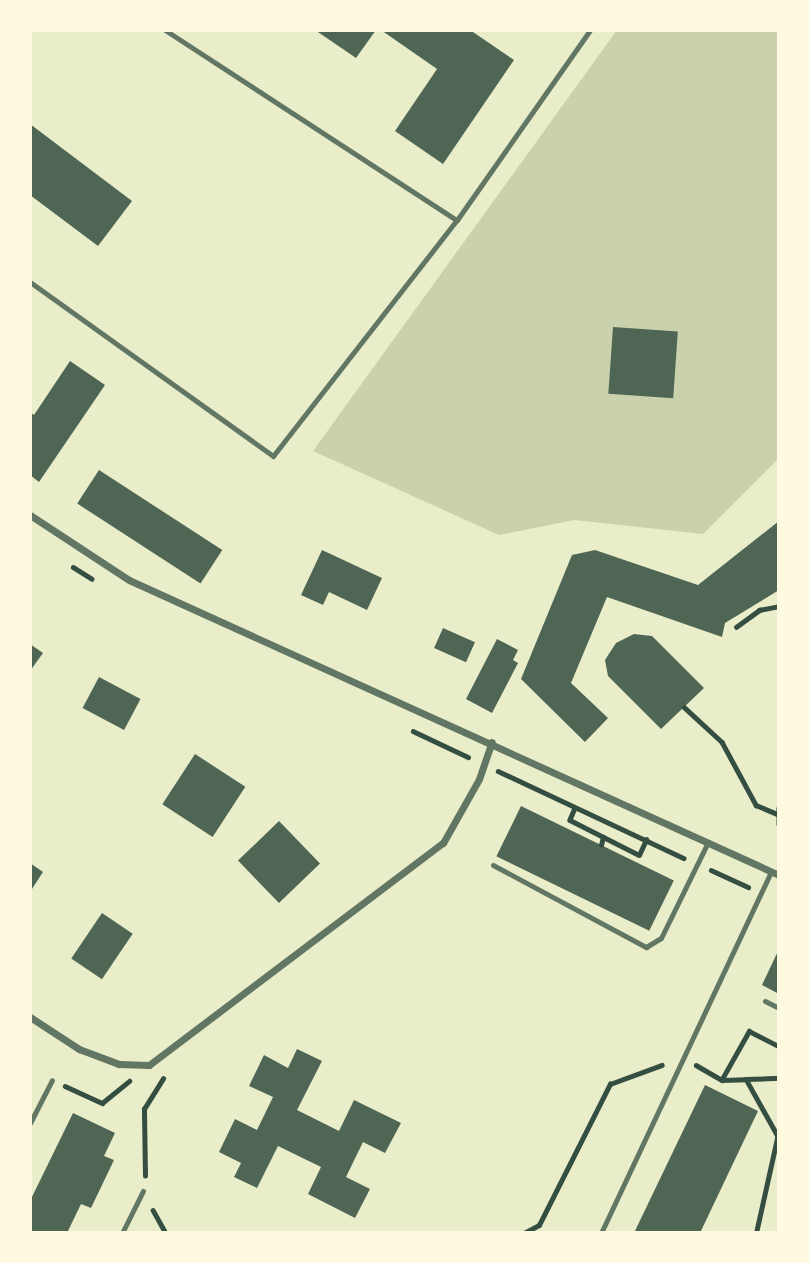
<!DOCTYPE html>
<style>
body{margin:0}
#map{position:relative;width:809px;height:1263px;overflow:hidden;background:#e9edc9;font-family:Overpass,sans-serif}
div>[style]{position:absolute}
.green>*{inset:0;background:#cad2ad}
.building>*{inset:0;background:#4f6655;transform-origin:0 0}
.path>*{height:4.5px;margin:-2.25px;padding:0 2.25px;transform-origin:2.25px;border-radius:2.25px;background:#344e41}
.service>*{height:5px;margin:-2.5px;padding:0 2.5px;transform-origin:2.5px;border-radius:2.5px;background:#617663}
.minor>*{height:7px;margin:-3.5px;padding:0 3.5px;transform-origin:3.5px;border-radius:3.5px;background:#617663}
span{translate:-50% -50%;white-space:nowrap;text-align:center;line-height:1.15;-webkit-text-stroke:5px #fefae0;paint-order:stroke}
.frame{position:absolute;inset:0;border:32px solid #fefae0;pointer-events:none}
</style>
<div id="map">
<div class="green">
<div style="clip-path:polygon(617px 30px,779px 30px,779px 458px,703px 534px,574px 520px,499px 535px,313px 451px)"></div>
</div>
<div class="building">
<div style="clip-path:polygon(315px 30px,376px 30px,356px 58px)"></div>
<div style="clip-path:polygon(381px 30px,470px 30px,514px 60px,443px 164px,395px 131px,437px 69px)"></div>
<div style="clip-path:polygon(30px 124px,132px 201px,98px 246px,30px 195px)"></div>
<div style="left:613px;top:327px;width:65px;height:67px;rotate:4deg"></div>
<div style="clip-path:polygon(70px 361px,105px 385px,39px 482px,30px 475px,30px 412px,34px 415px)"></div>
<div style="left:99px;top:470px;width:147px;height:40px;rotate:33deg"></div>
<div style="clip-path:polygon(779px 521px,779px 590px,725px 623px,722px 637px,607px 597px,571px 683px,608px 718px,585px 742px,521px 679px,572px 555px,595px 550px,698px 585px)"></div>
<div style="clip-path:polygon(322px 550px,382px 578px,367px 610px,329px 592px,323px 605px,301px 595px)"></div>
<div style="left:443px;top:628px;width:35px;height:22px;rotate:24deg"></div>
<div style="clip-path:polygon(634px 634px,652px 636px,704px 688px,661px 729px,608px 676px,605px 660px,616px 643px)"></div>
<div style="clip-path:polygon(497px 639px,518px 650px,513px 660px,518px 663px,492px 713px,466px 699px)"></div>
<div style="clip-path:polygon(30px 644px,43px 653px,30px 671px)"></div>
<div style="left:99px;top:677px;width:47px;height:35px;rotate:28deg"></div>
<div style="left:195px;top:754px;width:60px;height:60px;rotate:33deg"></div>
<div style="left:521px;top:806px;width:170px;height:56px;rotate:26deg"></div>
<div style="left:279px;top:821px;width:59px;height:57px;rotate:46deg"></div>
<div style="clip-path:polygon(30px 863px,43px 872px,30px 892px)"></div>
<div style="left:102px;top:913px;width:37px;height:55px;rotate:34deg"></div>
<div style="clip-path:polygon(779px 949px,779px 994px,762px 985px)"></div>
<div style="clip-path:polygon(297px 1049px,322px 1061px,297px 1110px,339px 1131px,354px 1100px,401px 1123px,385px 1153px,363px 1142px,346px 1177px,370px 1189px,355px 1218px,308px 1194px,321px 1167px,278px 1146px,257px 1188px,234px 1177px,241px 1163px,219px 1152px,235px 1119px,257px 1130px,273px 1097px,249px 1086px,264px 1055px,288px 1068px)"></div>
<div style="clip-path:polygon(705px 1085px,758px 1111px,700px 1233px,634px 1233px)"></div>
<div style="clip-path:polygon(73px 1113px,115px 1133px,104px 1156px,114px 1160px,91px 1208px,81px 1204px,67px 1233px,30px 1233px,30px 1201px)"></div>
</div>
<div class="path">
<div style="left:73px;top:567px;width:22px;rotate:32deg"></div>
<div style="left:736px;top:627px;width:29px;rotate:-36deg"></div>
<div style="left:759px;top:610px;width:20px;rotate:-11deg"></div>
<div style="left:684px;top:707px;width:52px;rotate:42.6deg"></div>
<div style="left:722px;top:742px;width:72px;rotate:61.6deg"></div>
<div style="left:756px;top:805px;width:23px;rotate:23deg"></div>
<div style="left:413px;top:731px;width:61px;rotate:25.3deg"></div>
<div style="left:498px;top:771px;width:205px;rotate:25.1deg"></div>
<div style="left:575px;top:808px;width:13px;rotate:113deg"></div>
<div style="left:570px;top:820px;width:77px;rotate:26.9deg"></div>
<div style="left:639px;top:855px;width:17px;rotate:-65deg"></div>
<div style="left:779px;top:808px;width:16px;rotate:90deg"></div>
<div style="left:601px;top:845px;width:8px;rotate:-76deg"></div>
<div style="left:711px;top:870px;width:41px;rotate:24.7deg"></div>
<div style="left:696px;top:1065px;width:30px;rotate:30deg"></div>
<div style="left:722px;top:1080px;width:24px;rotate:-2deg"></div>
<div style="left:746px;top:1079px;width:68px;rotate:60.8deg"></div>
<div style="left:722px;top:1079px;width:55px;rotate:-60.6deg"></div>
<div style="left:749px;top:1031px;width:34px;rotate:27deg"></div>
<div style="left:746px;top:1079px;width:33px;rotate:-2deg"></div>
<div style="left:65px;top:1086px;width:41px;rotate:24.7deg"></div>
<div style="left:102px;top:1103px;width:35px;rotate:-39deg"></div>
<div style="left:145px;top:1176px;width:67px;rotate:-90.9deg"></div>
<div style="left:144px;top:1109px;width:36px;rotate:-58deg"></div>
<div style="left:153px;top:1210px;width:26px;rotate:61deg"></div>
<div style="left:524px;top:1233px;width:17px;rotate:-28deg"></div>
<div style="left:539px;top:1225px;width:158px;rotate:-63.3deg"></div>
<div style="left:610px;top:1084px;width:55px;rotate:-20.1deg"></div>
<div style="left:756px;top:1233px;width:101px;rotate:-77.5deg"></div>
</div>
<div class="service">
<div style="left:165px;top:30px;width:348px;rotate:33.1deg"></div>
<div style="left:30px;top:282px;width:299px;rotate:35.6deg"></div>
<div style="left:273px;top:456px;width:299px;rotate:-52.1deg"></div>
<div style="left:457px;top:220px;width:232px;rotate:-55deg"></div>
<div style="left:493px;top:865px;width:174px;rotate:28.2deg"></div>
<div style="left:646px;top:947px;width:17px;rotate:-31deg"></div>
<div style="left:661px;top:938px;width:107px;rotate:-63.9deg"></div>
<div style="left:765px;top:1001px;width:16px;rotate:27deg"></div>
<div style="left:30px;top:1123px;width:48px;rotate:-62.9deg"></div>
<div style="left:122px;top:1233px;width:47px;rotate:-63.4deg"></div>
<div style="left:601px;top:1233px;width:400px;rotate:-64.8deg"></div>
</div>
<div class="minor">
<div style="left:30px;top:515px;width:118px;rotate:33.3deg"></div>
<div style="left:129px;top:580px;width:714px;rotate:24.41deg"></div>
<div style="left:30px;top:1017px;width:59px;rotate:33.1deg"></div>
<div style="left:79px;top:1049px;width:43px;rotate:20.6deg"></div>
<div style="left:119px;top:1064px;width:30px;rotate:2deg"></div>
<div style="left:149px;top:1065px;width:368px;rotate:-37.1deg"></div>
<div style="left:443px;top:843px;width:73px;rotate:-60.6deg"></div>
<div style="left:479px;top:779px;width:39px;rotate:-71deg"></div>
</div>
<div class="frame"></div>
</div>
